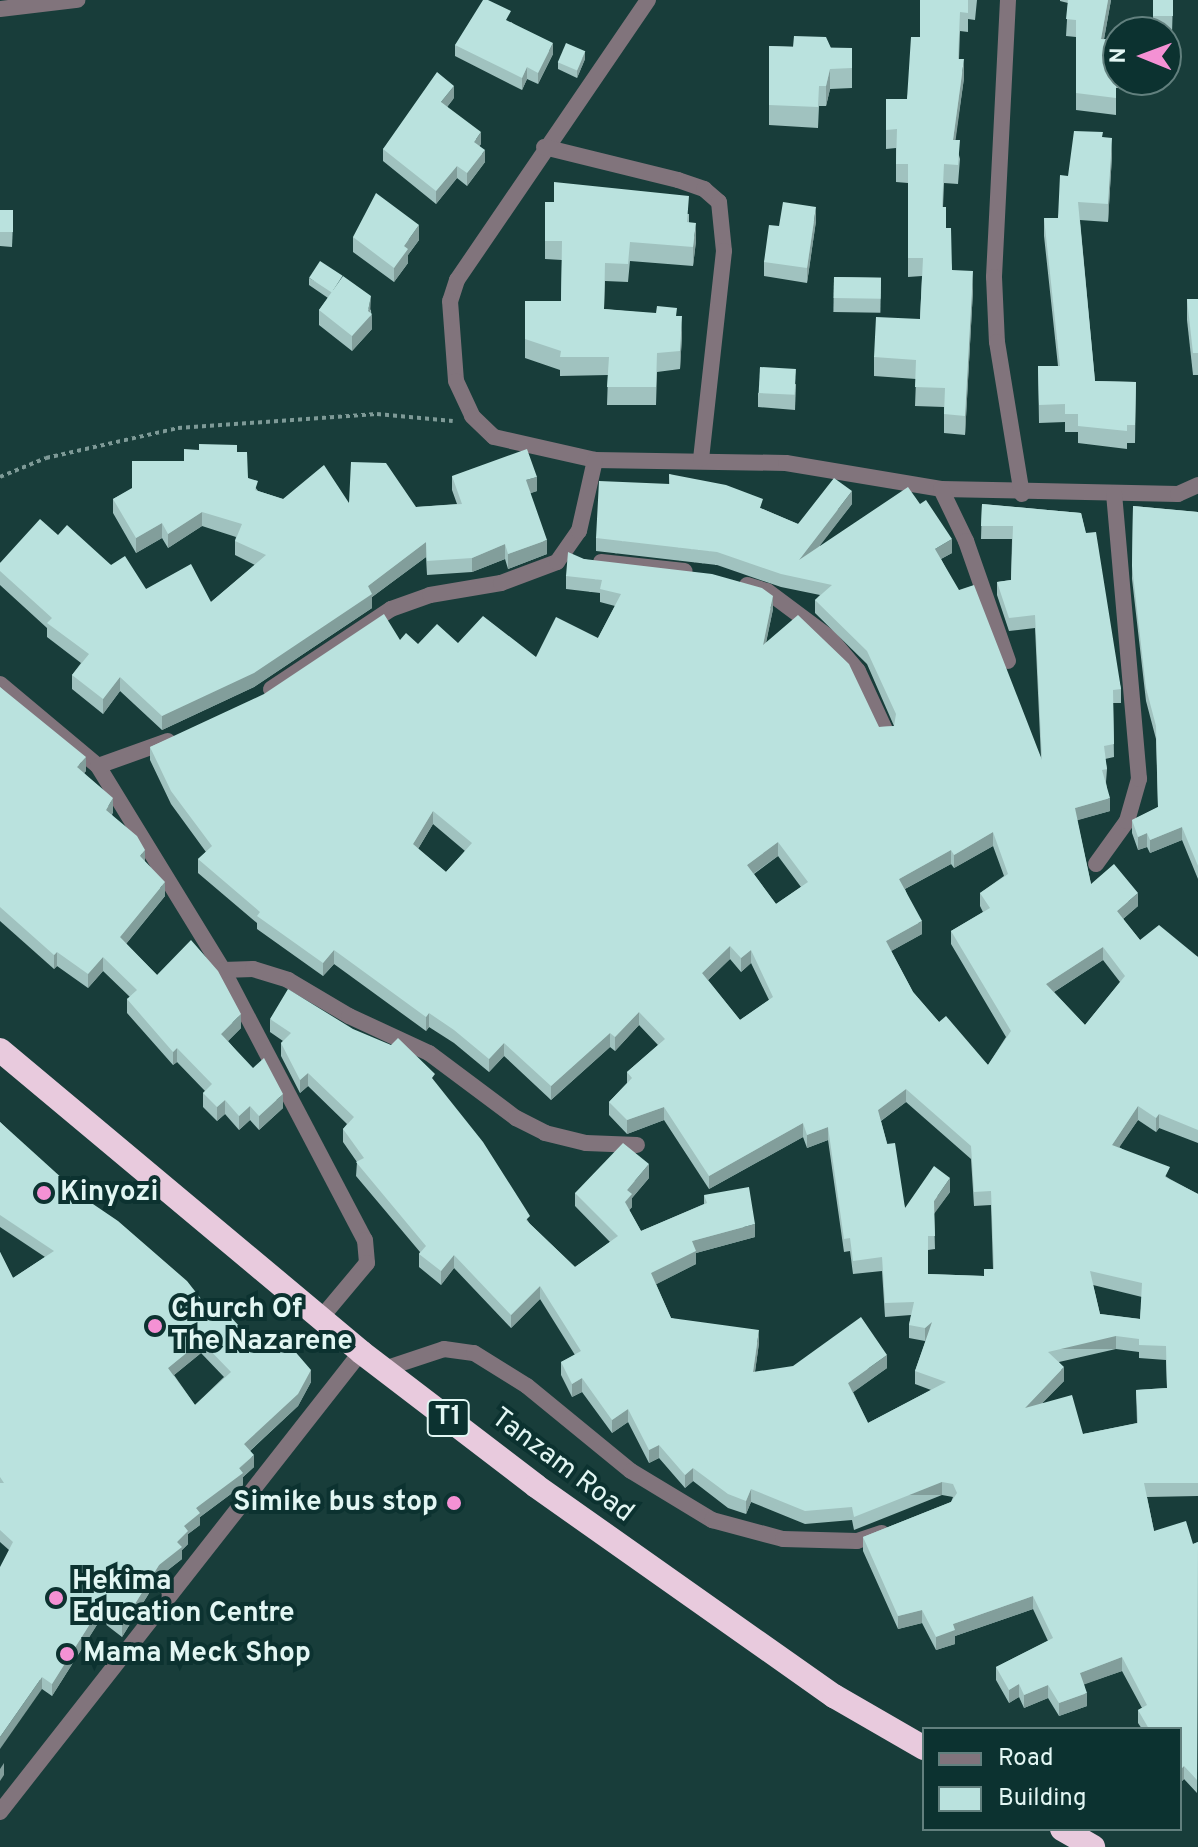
<!DOCTYPE html>
<style>
body{margin:0}
#map{position:relative;width:1198px;height:1847px;overflow:hidden;background:#183d3a;font-family:Overpass,sans-serif}
div>[style]{position:absolute}
.path>*{height:4px;margin-top:-2px;transform-origin:0;background:repeating-linear-gradient(90deg,#7e9a97 0 4px,transparent 0 8px)}
.street>*{height:16px;margin:-8px;padding:0 8px;transform-origin:8px;border-radius:8px;background:#81747c}
.highway>*{height:24px;margin:-12px;padding:0 12px;transform-origin:12px;border-radius:12px;background:#e8cadd}
.wall>*{inset:0;background:#a0c2bf;transform-origin:0 0}
.shaded-wall>*{inset:0;background:#829e9b;transform-origin:0 0}
.building>*{inset:0;background:#bae2de;transform-origin:0 0}
.dots>*{width:22px;height:22px;translate:-50% -50%;box-sizing:border-box;border:4px solid #0c3230;border-radius:50%}
span{translate:-50% -50%;white-space:nowrap;text-align:center;line-height:1.15;-webkit-text-stroke:8px #0c3230;paint-order:stroke}
.shield-label span{padding:2px 6px;background:#0c3230;border:2px solid;border-radius:6px;-webkit-text-stroke-width:0}
.shield-label{font-size:26px;color:#e2f6f3;font-weight:700}
.poi-label{font-size:28px;color:#e2f6f3;font-weight:700}
.left{translate:0 -50%;text-align:left}
.right{translate:-100% -50%;text-align:right}
.street-label{font-size:28px;color:#e2f6f3}
.legend{position:absolute;left:922px;top:1727px;width:260px;height:104px;box-sizing:border-box;background:#0c3230;border:2px solid #62807e;margin:0;padding:10px 14px;list-style:none;font-size:24px;color:#e2f6f3}
.legend li{display:flex;align-items:center;gap:16px;height:40px}
.legend b{width:40px;border:2px solid #62807e}
.north{position:absolute;left:1102px;top:16px;width:80px;height:80px;box-sizing:border-box;background:#0c3230;border:2px solid #62807e;border-radius:50%;rotate:271deg;font-size:22px;font-weight:700;line-height:32px;text-align:center;color:#e2f6f3}
.north::after{content:'';display:block;margin:auto;width:28px;height:36px;background:#f491d4;clip-path:polygon(50% 0,100% 100%,50% 72%,0 100%)}
</style>
<div id="map">
<div class="path">
<div style="left:0;top:477px;width:50px;rotate:-22.4deg"></div>
<div style="left:46px;top:458px;width:135px;rotate:-12.8deg"></div>
<div style="left:178px;top:428px;width:199px;rotate:-4deg"></div>
<div style="left:377px;top:414px;width:76px;rotate:5.3deg"></div>
</div>
<div class="street">
<div style="left:648px;top:0;width:339px;rotate:124.3deg"></div>
<div style="left:457px;top:280px;width:22px;rotate:108deg"></div>
<div style="left:450px;top:301px;width:80px;rotate:85.7deg"></div>
<div style="left:456px;top:381px;width:38px;rotate:65deg"></div>
<div style="left:472px;top:416px;width:30px;rotate:44deg"></div>
<div style="left:494px;top:437px;width:104px;rotate:12.8deg"></div>
<div style="left:595px;top:460px;width:191px;rotate:0.9deg"></div>
<div style="left:786px;top:463px;width:157px;rotate:9.5deg"></div>
<div style="left:941px;top:489px;width:237px;rotate:1.2deg"></div>
<div style="left:1178px;top:494px;width:22px;rotate:-24deg"></div>
<div style="left:1008px;top:0;width:277px;rotate:92.9deg"></div>
<div style="left:994px;top:277px;width:65px;rotate:87.4deg"></div>
<div style="left:997px;top:342px;width:154px;rotate:80.7deg"></div>
<div style="left:0;top:9px;width:78px;rotate:-6.7deg"></div>
<div style="left:544px;top:147px;width:138px;rotate:13.8deg"></div>
<div style="left:678px;top:180px;width:28px;rotate:19deg"></div>
<div style="left:704px;top:189px;width:20px;rotate:41deg"></div>
<div style="left:719px;top:202px;width:49px;rotate:84.2deg"></div>
<div style="left:724px;top:251px;width:209px;rotate:96.3deg"></div>
<div style="left:941px;top:489px;width:58px;rotate:64.3deg"></div>
<div style="left:966px;top:541px;width:127px;rotate:70.7deg"></div>
<div style="left:601px;top:562px;width:84px;rotate:6.1deg"></div>
<div style="left:747px;top:585px;width:21px;rotate:17deg"></div>
<div style="left:767px;top:591px;width:79px;rotate:36.7deg"></div>
<div style="left:830px;top:638px;width:43px;rotate:49.7deg"></div>
<div style="left:858px;top:671px;width:67px;rotate:65.3deg"></div>
<div style="left:0;top:684px;width:128px;rotate:39.9deg"></div>
<div style="left:98px;top:766px;width:239px;rotate:58.5deg"></div>
<div style="left:223px;top:970px;width:305px;rotate:62.3deg"></div>
<div style="left:365px;top:1240px;width:23px;rotate:85deg"></div>
<div style="left:367px;top:1263px;width:72px;rotate:129.9deg"></div>
<div style="left:271px;top:689px;width:144px;rotate:-33.7deg"></div>
<div style="left:391px;top:609px;width:41px;rotate:-19.7deg"></div>
<div style="left:430px;top:595px;width:72px;rotate:-9.6deg"></div>
<div style="left:501px;top:583px;width:60px;rotate:-20.6deg"></div>
<div style="left:557px;top:562px;width:38px;rotate:-55deg"></div>
<div style="left:579px;top:531px;width:73px;rotate:-77.3deg"></div>
<div style="left:98px;top:766px;width:74px;rotate:-19.7deg"></div>
<div style="left:1096px;top:864px;width:53px;rotate:-54.2deg"></div>
<div style="left:1127px;top:821px;width:44px;rotate:-74.1deg"></div>
<div style="left:1139px;top:779px;width:286px;rotate:-95deg"></div>
<div style="left:223px;top:970px;width:30px;rotate:-2deg"></div>
<div style="left:253px;top:969px;width:37px;rotate:17deg"></div>
<div style="left:288px;top:980px;width:71px;rotate:30.5deg"></div>
<div style="left:349px;top:1016px;width:88px;rotate:24.8deg"></div>
<div style="left:429px;top:1053px;width:109px;rotate:36.8deg"></div>
<div style="left:516px;top:1118px;width:33px;rotate:27deg"></div>
<div style="left:545px;top:1133px;width:42px;rotate:13.7deg"></div>
<div style="left:586px;top:1143px;width:51px;rotate:2.2deg"></div>
<div style="left:384px;top:1369px;width:63px;rotate:-18.4deg"></div>
<div style="left:444px;top:1349px;width:30px;rotate:8deg"></div>
<div style="left:474px;top:1353px;width:62px;rotate:31.9deg"></div>
<div style="left:527px;top:1386px;width:134px;rotate:39.3deg"></div>
<div style="left:631px;top:1471px;width:95px;rotate:31.2deg"></div>
<div style="left:712px;top:1520px;width:73px;rotate:15deg"></div>
<div style="left:783px;top:1539px;width:74px;rotate:1.5deg"></div>
<div style="left:857px;top:1541px;width:26px;rotate:-18deg"></div>
<div style="left:0;top:1812px;width:585px;rotate:-51.88deg"></div>
</div>
<div class="highway">
<div style="left:0;top:1050px;width:471px;rotate:39.9deg"></div>
<div style="left:361px;top:1352px;width:220px;rotate:37.4deg"></div>
<div style="left:536px;top:1486px;width:365px;rotate:35.2deg"></div>
<div style="left:834px;top:1696px;width:104px;rotate:30deg"></div>
<div style="left:1062px;top:1829px;width:36px;rotate:30deg"></div>
</div>
<div class="wall">
<div style="clip-path:polygon(920px 0,977px 0,975px 20px,968px 19px,968px 32px,960px 31px,959px 59px,964px 78px,955px 140px,960px 159px,958px 184px,944px 183px,943px 207px,952px 270px,973px 290px,965px 435px,944px 433px,944px 407px,915px 406px,916px 379px,874px 376px,874px 357px,920px 319px,922px 276px,908px 277px,908px 183px,896px 182px,896px 148px,886px 149px,886px 99px,907px 99px,920px 37px)"></div>
<div style="clip-path:polygon(1060px 0,1111px 0,1104px 39px,1118px 40px,1118px 80px,1122px 80px,1122px 88px,1116px 88px,1116px 115px,1076px 110px,1076px 37px,1066px 36px,1068px 3px,1060px 1px)"></div>
<div style="clip-path:polygon(1153px 0,1173px 0,1172px 34px,1166px 34px,1166px 32px,1153px 32px)"></div>
<div style="clip-path:polygon(511px 22px,553px 54px,538px 84px,527px 79px,522px 90px,455px 56px,455px 45px)"></div>
<div style="clip-path:polygon(769px 46px,852px 48px,852px 88px,830px 89px,826px 106px,819px 106px,818px 128px,769px 125px)"></div>
<div style="clip-path:polygon(585px 59px,577px 78px,558px 69px,558px 62px)"></div>
<div style="clip-path:polygon(454px 98px,447px 107px,481px 144px,479px 146px,485px 162px,467px 186px,457px 178px,436px 204px,383px 161px,383px 149px)"></div>
<div style="clip-path:polygon(1103px 137px,1112px 155px,1108px 222px,1080px 220px,1095px 381px,1136px 382px,1135px 443px,1127px 443px,1127px 449px,1078px 443px,1078px 432px,1065px 432px,1065px 422px,1039px 423px,1038px 366px,1058px 366px,1044px 236px,1044px 218px,1058px 218px,1068px 176px)"></div>
<div style="clip-path:polygon(545px 202px,689px 214px,689px 222px,696px 241px,693px 266px,630px 261px,628px 282px,605px 281px,604px 309px,677px 316px,682px 335px,680px 369px,657px 372px,656px 405px,607px 405px,608px 375px,560px 376px,560px 370px,525px 358px,525px 301px,561px 301px,562px 260px,545px 259px)"></div>
<div style="clip-path:polygon(0 210px,13px 225px,12px 247px,0 246px)"></div>
<div style="clip-path:polygon(816px 221px,807px 283px,764px 276px,764px 262px,779px 226px)"></div>
<div style="clip-path:polygon(353px 237px,419px 240px,408px 255px,408px 263px,394px 282px,353px 252px)"></div>
<div style="left:834px;top:277px;width:47px;height:35px;rotate:1deg"></div>
<div style="clip-path:polygon(309px 278px,371px 310px,372px 329px,352px 351px,319px 325px,319px 310px,328px 298px,309px 285px)"></div>
<div style="clip-path:polygon(1187px 299px,1198px 299px,1198px 375px,1193px 375px,1187px 320px)"></div>
<div style="clip-path:polygon(796px 384px,795px 410px,758px 407px,758px 393px)"></div>
<div style="clip-path:polygon(237px 452px,248px 478px,258px 491px,283px 499px,416px 507px,457px 504px,452px 490px,452px 476px,537px 491px,530px 493px,547px 554px,508px 569px,505px 559px,472px 572px,427px 575px,426px 557px,372px 597px,372px 608px,254px 687px,162px 730px,120px 691px,103px 714px,72px 689px,72px 675px,81px 663px,47px 637px,47px 628px,0 585px,0 563px,58px 535px,111px 565px,146px 589px,211px 602px,255px 565px,235px 555px,235px 541px,236px 537px,202px 526px,168px 548px,162px 538px,136px 553px,113px 513px,113px 499px,184px 461px)"></div>
<div style="clip-path:polygon(evenodd,669px 474px,763px 509px,798px 524px,852px 504px,819px 546px,952px 553px,941px 559px,1041px 758px,1035px 628px,1009px 631px,997px 595px,997px 582px,1011px 580px,1012px 539px,981px 539px,982px 504px,1081px 513px,1121px 689px,1121px 703px,1113px 703px,1114px 757px,1105px 759px,1107px 769px,1106px 782px,1110px 811px,1077px 820px,1091px 884px,1138px 906px,1123px 919px,1140px 940px,1198px 957px,1198px 1143px,1159px 1128px,1156px 1132px,1138px 1120px,1119px 1147px,1170px 1179px,1198px 1194px,1198px 1496px,1147px 1497px,1154px 1531px,1193px 1544px,1198px 1542px,1197px 1793px,1184px 1779px,1180px 1783px,1180px 1729px,1142px 1729px,1138px 1723px,1138px 1710px,1142px 1708px,1122px 1671px,1084px 1684px,1087px 1706px,1059px 1716px,1048px 1698px,1024px 1708px,1019px 1697px,1009px 1703px,996px 1680px,996px 1667px,1048px 1641px,1033px 1609px,955px 1636px,955px 1644px,936px 1650px,922px 1623px,898px 1629px,863px 1551px,863px 1537px,951px 1502px,953px 1497px,942px 1495px,854px 1530px,852px 1520px,805px 1524px,751px 1502px,746px 1514px,728px 1508px,693px 1481px,685px 1488px,659px 1458px,649px 1463px,628px 1422px,612px 1433px,582px 1392px,572px 1397px,561px 1375px,561px 1362px,575px 1355px,540px 1299px,511px 1328px,454px 1268px,441px 1285px,419px 1267px,419px 1254px,420px 1252px,356px 1176px,357px 1162px,343px 1142px,343px 1129px,347px 1124px,308px 1086px,300px 1093px,281px 1056px,281px 1043px,283px 1041px,270px 1032px,270px 1019px,435px 1083px,530px 1224px,575px 1267px,610px 1242px,575px 1206px,575px 1193px,649px 1178px,632px 1198px,632px 1207px,629px 1210px,641px 1231px,704px 1204px,704px 1195px,755px 1237px,696px 1253px,696px 1264px,656px 1284px,671px 1318px,759px 1343px,755px 1372px,887px 1368px,853px 1392px,868px 1423px,931px 1390px,915px 1384px,915px 1371px,926px 1340px,925px 1341px,909px 1338px,909px 1325px,911px 1315px,885px 1317px,882px 1271px,853px 1274px,850px 1251px,844px 1252px,828px 1140px,807px 1148px,803px 1137px,709px 1189px,664px 1120px,627px 1134px,609px 1115px,609px 1102px,627px 1083px,627px 1072px,658px 1045px,639px 1025px,615px 1051px,610px 1047px,551px 1100px,504px 1056px,489px 1072px,454px 1043px,429px 1027px,426px 1031px,334px 964px,323px 976px,257px 929px,257px 923px,198px 873px,198px 859px,206px 852px,171px 804px,150px 760px,150px 747px,400px 640px,418px 644px,458px 643px,536px 657px,598px 638px,615px 606px,600px 602px,600px 593px,566px 589px,566px 576px,584px 559px,773px 609px,766px 642px,879px 727px,894px 726px,867px 664px,815px 613px,815px 600px,820px 595px,781px 587px,717px 565px,596px 551px,596px 538px,669px 484px,669px 474px,433px 824px,465px 851px,446px 872px,418px 849px,433px 824px,669px 474px,993px 846px,1004px 876px,980px 893px,980px 906px,983px 912px,951px 931px,951px 944px,1006px 1037px,988px 1065px,939px 1022px,913px 992px,891px 951px,922px 934px,905px 889px,951px 864px,954px 868px,993px 846px,669px 474px,778px 856px,801px 887px,776px 904px,754px 874px,778px 856px,669px 474px,730px 959px,741px 972px,751px 963px,769px 1000px,740px 1020px,708px 980px,730px 959px,669px 474px,1103px 960px,1120px 982px,1085px 1025px,1054px 992px,1103px 960px,669px 474px,906px 1102px,971px 1159px,974px 1206px,991px 1205px,993px 1269px,984px 1276px,928px 1274px,928px 1250px,935px 1249px,934px 1213px,950px 1192px,905px 1208px,881px 1121px,906px 1102px,669px 474px,1093px 1285px,1142px 1297px,1140px 1319px,1100px 1314px,1093px 1285px,669px 474px,1116px 1349px,1139px 1352px,1139px 1358px,1166px 1360px,1167px 1388px,1136px 1390px,1137px 1423px,1083px 1434px,1042px 1403px,1064px 1381px,1059px 1362px,1116px 1349px)"></div>
<div style="clip-path:polygon(1133px 506px,1198px 512px,1198px 879px,1182px 840px,1150px 853px,1147px 847px,1138px 850px,1132px 833px,1132px 820px,1158px 807px,1156px 739px,1146px 701px,1132px 579px)"></div>
<div style="clip-path:polygon(0 687px,86px 771px,84px 773px,113px 812px,112px 815px,145px 862px,165px 896px,126px 944px,157px 975px,241px 1028px,228px 1041px,283px 1108px,259px 1130px,250px 1120px,239px 1130px,225px 1114px,217px 1121px,203px 1107px,203px 1093px,205px 1091px,177px 1062px,173px 1065px,127px 1013px,127px 999px,130px 997px,103px 971px,88px 988px,57px 966px,54px 969px,0 921px)"></div>
<div style="clip-path:polygon(evenodd,0 1122px,64px 1185px,209px 1309px,225px 1319px,258px 1347px,276px 1350px,311px 1382px,298px 1406px,250px 1451px,254px 1467px,243px 1477px,243px 1485px,200px 1517px,200px 1525px,188px 1534px,188px 1544px,182px 1550px,182px 1559px,159px 1577px,122px 1637px,100px 1620px,52px 1696px,42px 1689px,9px 1550px,0 1542px,0 1252px,13px 1278px,45px 1257px,0 1227px,0 1122px,201px 1353px,224px 1377px,195px 1405px,174px 1375px,201px 1353px)"></div>
</div>
<div class="shaded-wall">
<div style="clip-path:polygon(1108px 0,1111px 0,1101px 56px,1101px 39px)"></div>
<div style="clip-path:polygon(553px 43px,553px 54px,538px 84px,538px 73px)"></div>
<div style="clip-path:polygon(585px 51px,585px 59px,577px 78px,577px 70px)"></div>
<div style="clip-path:polygon(964px 59px,964px 78px,953px 159px,953px 140px)"></div>
<div style="clip-path:polygon(527px 67px,527px 79px,522px 90px,522px 78px)"></div>
<div style="clip-path:polygon(830px 69px,830px 89px,826px 106px,826px 86px)"></div>
<div style="clip-path:polygon(454px 86px,454px 98px,441px 115px,441px 102px)"></div>
<div style="clip-path:polygon(481px 132px,481px 144px,474px 154px,474px 142px)"></div>
<div style="clip-path:polygon(1112px 138px,1112px 155px,1108px 222px,1108px 204px)"></div>
<div style="clip-path:polygon(485px 150px,485px 162px,467px 186px,467px 173px)"></div>
<div style="clip-path:polygon(457px 166px,457px 178px,436px 204px,436px 191px)"></div>
<div style="clip-path:polygon(816px 207px,816px 221px,807px 283px,807px 268px)"></div>
<div style="clip-path:polygon(696px 223px,696px 241px,693px 266px,693px 247px)"></div>
<div style="clip-path:polygon(419px 225px,419px 240px,408px 255px,408px 263px,394px 282px,394px 268px,404px 246px)"></div>
<div style="clip-path:polygon(973px 271px,973px 290px,965px 435px,965px 416px)"></div>
<div style="clip-path:polygon(371px 296px,370px 317px,372px 314px,372px 329px,352px 351px,352px 336px,368px 311px)"></div>
<div style="clip-path:polygon(682px 316px,682px 335px,680px 369px,680px 351px)"></div>
<div style="clip-path:polygon(537px 477px,537px 491px,526px 495px,526px 480px)"></div>
<div style="clip-path:polygon(852px 491px,852px 504px,799px 573px,799px 560px)"></div>
<div style="clip-path:polygon(202px 512px,202px 526px,168px 548px,168px 534px)"></div>
<div style="clip-path:polygon(162px 523px,162px 538px,136px 553px,136px 538px)"></div>
<div style="clip-path:polygon(952px 539px,952px 553px,935px 562px,935px 549px)"></div>
<div style="clip-path:polygon(547px 540px,547px 554px,508px 569px,508px 554px)"></div>
<div style="clip-path:polygon(426px 542px,426px 557px,372px 597px,372px 608px,254px 687px,162px 730px,162px 716px,368px 586px)"></div>
<div style="clip-path:polygon(505px 544px,505px 559px,472px 572px,472px 558px)"></div>
<div style="clip-path:polygon(773px 596px,773px 609px,763px 658px,763px 645px)"></div>
<div style="clip-path:polygon(120px 677px,120px 691px,103px 714px,103px 699px)"></div>
<div style="clip-path:polygon(86px 757px,86px 771px,77px 781px,77px 767px)"></div>
<div style="clip-path:polygon(113px 798px,113px 812px,106px 823px,106px 810px)"></div>
<div style="clip-path:polygon(1110px 798px,1110px 811px,1075px 821px,1075px 808px)"></div>
<div style="clip-path:polygon(433px 811px,433px 824px,413px 857px,413px 844px)"></div>
<div style="clip-path:polygon(1182px 827px,1182px 840px,1150px 853px,1150px 840px)"></div>
<div style="clip-path:polygon(993px 832px,993px 846px,954px 868px,954px 855px)"></div>
<div style="clip-path:polygon(1147px 833px,1147px 847px,1138px 850px,1138px 837px)"></div>
<div style="clip-path:polygon(778px 842px,778px 856px,747px 878px,747px 865px)"></div>
<div style="clip-path:polygon(145px 850px,145px 864px,140px 856px)"></div>
<div style="clip-path:polygon(951px 850px,951px 864px,899px 892px,899px 879px)"></div>
<div style="clip-path:polygon(165px 882px,165px 896px,120px 951px,120px 937px)"></div>
<div style="clip-path:polygon(1138px 893px,1138px 906px,1117px 924px,1117px 911px)"></div>
<div style="clip-path:polygon(922px 921px,922px 934px,886px 954px,886px 941px)"></div>
<div style="clip-path:polygon(730px 946px,730px 959px,702px 986px,702px 973px)"></div>
<div style="clip-path:polygon(1103px 947px,1103px 960px,1046px 997px,1046px 984px)"></div>
<div style="clip-path:polygon(334px 950px,334px 964px,323px 976px,323px 963px)"></div>
<div style="clip-path:polygon(751px 950px,751px 963px,741px 972px,741px 958px)"></div>
<div style="clip-path:polygon(57px 952px,57px 966px,54px 969px,54px 955px)"></div>
<div style="clip-path:polygon(103px 957px,103px 971px,88px 988px,88px 974px)"></div>
<div style="clip-path:polygon(639px 1012px,639px 1025px,615px 1051px,615px 1037px)"></div>
<div style="clip-path:polygon(429px 1013px,429px 1027px,426px 1031px,426px 1017px)"></div>
<div style="clip-path:polygon(241px 1014px,241px 1028px,221px 1048px,221px 1034px)"></div>
<div style="clip-path:polygon(610px 1033px,610px 1047px,551px 1100px,551px 1086px)"></div>
<div style="clip-path:polygon(504px 1043px,504px 1056px,489px 1072px,489px 1059px)"></div>
<div style="clip-path:polygon(177px 1048px,177px 1062px,173px 1065px,173px 1052px)"></div>
<div style="clip-path:polygon(308px 1073px,308px 1086px,300px 1093px,300px 1080px)"></div>
<div style="clip-path:polygon(906px 1089px,906px 1102px,878px 1123px,878px 1110px)"></div>
<div style="clip-path:polygon(283px 1094px,283px 1108px,259px 1130px,259px 1116px)"></div>
<div style="clip-path:polygon(225px 1100px,225px 1114px,217px 1121px,217px 1107px)"></div>
<div style="clip-path:polygon(250px 1106px,250px 1120px,239px 1130px,239px 1116px)"></div>
<div style="clip-path:polygon(1138px 1106px,1138px 1120px,1112px 1158px,1112px 1145px)"></div>
<div style="clip-path:polygon(664px 1107px,664px 1120px,627px 1134px,627px 1120px)"></div>
<div style="clip-path:polygon(1159px 1114px,1159px 1128px,1156px 1132px,1156px 1118px)"></div>
<div style="clip-path:polygon(803px 1123px,803px 1137px,709px 1189px,709px 1176px)"></div>
<div style="clip-path:polygon(828px 1127px,828px 1140px,807px 1148px,807px 1135px)"></div>
<div style="clip-path:polygon(649px 1164px,649px 1178px,632px 1198px,632px 1207px,625px 1215px,625px 1202px,627px 1190px)"></div>
<div style="clip-path:polygon(950px 1178px,950px 1192px,934px 1214px,934px 1201px)"></div>
<div style="clip-path:polygon(755px 1224px,755px 1237px,696px 1253px,696px 1264px,651px 1287px,651px 1273px,692px 1241px)"></div>
<div style="clip-path:polygon(454px 1255px,454px 1268px,441px 1285px,441px 1271px)"></div>
<div style="clip-path:polygon(540px 1286px,540px 1299px,511px 1328px,511px 1315px)"></div>
<div style="clip-path:polygon(932px 1322px,932px 1336px,925px 1341px,925px 1328px)"></div>
<div style="clip-path:polygon(759px 1330px,759px 1343px,753px 1385px,753px 1372px)"></div>
<div style="left:1116px;top:1336px;width:13px;height:70px;rotate:90deg"></div>
<div style="clip-path:polygon(201px 1341px,201px 1353px,168px 1380px,168px 1368px)"></div>
<div style="clip-path:polygon(887px 1355px,887px 1368px,848px 1396px,848px 1383px)"></div>
<div style="clip-path:polygon(1064px 1367px,1064px 1381px,1025px 1421px,1025px 1408px)"></div>
<div style="clip-path:polygon(311px 1370px,311px 1382px,298px 1406px,244px 1456px,244px 1444px)"></div>
<div style="clip-path:polygon(582px 1378px,582px 1392px,572px 1397px,572px 1384px)"></div>
<div style="clip-path:polygon(628px 1409px,628px 1422px,612px 1433px,612px 1420px)"></div>
<div style="clip-path:polygon(659px 1445px,659px 1458px,649px 1463px,649px 1450px)"></div>
<div style="clip-path:polygon(254px 1455px,254px 1467px,243px 1477px,243px 1485px,200px 1517px,200px 1525px,188px 1534px,188px 1544px,182px 1550px,182px 1559px,159px 1577px,122px 1637px,122px 1625px,159px 1565px,177px 1542px,184px 1526px,196px 1508px)"></div>
<div style="clip-path:polygon(693px 1468px,693px 1481px,685px 1488px,685px 1475px)"></div>
<div style="left:942px;top:1482px;width:13px;height:95px;rotate:90deg"></div>
<div style="clip-path:polygon(751px 1489px,751px 1502px,746px 1514px,746px 1501px)"></div>
<div style="clip-path:polygon(1033px 1596px,1033px 1609px,955px 1636px,955px 1644px,936px 1650px,936px 1637px,953px 1624px)"></div>
<div style="clip-path:polygon(100px 1608px,100px 1620px,52px 1696px,52px 1684px)"></div>
<div style="clip-path:polygon(922px 1610px,922px 1623px,898px 1629px,898px 1616px)"></div>
<div style="clip-path:polygon(1122px 1657px,1122px 1671px,1080px 1686px,1080px 1673px)"></div>
<div style="clip-path:polygon(42px 1677px,42px 1689px,0 1749px,0 1737px)"></div>
<div style="clip-path:polygon(1019px 1684px,1019px 1697px,1009px 1703px,1009px 1690px)"></div>
<div style="clip-path:polygon(1048px 1685px,1048px 1698px,1024px 1708px,1024px 1695px)"></div>
<div style="clip-path:polygon(1087px 1693px,1087px 1706px,1059px 1716px,1059px 1703px)"></div>
<div style="clip-path:polygon(4px 1763px,4px 1775px,0 1781px,0 1769px)"></div>
<div style="clip-path:polygon(1184px 1766px,1184px 1779px,1180px 1783px,1180px 1770px)"></div>
</div>
<div class="building">
<div style="clip-path:polygon(483px 0,488px 0,511px 11px,506px 20px,553px 43px,538px 73px,527px 67px,522px 78px,455px 45px)"></div>
<div style="clip-path:polygon(920px 0,975px 0,968px 0,968px 13px,960px 12px,958px 59px,964px 59px,953px 140px,960px 140px,958px 165px,944px 164px,942px 207px,946px 207px,946px 228px,951px 228px,952px 270px,973px 271px,965px 416px,944px 414px,945px 388px,915px 387px,916px 360px,874px 357px,876px 317px,920px 319px,923px 258px,908px 258px,908px 164px,896px 164px,897px 129px,886px 130px,886px 99px,907px 99px,911px 37px,920px 37px)"></div>
<div style="clip-path:polygon(1068px 0,1108px 0,1101px 39px,1118px 40px,1118px 71px,1116px 71px,1116px 98px,1076px 93px,1076px 20px,1066px 19px)"></div>
<div style="left:1153px;top:0;width:20px;height:16px"></div>
<div style="clip-path:polygon(794px 36px,826px 37px,831px 48px,852px 48px,852px 68px,830px 69px,826px 86px,819px 86px,818px 107px,769px 105px,769px 46px,793px 47px)"></div>
<div style="left:566px;top:43px;width:21px;height:21px;rotate:23deg"></div>
<div style="clip-path:polygon(437px 72px,454px 86px,441px 102px,481px 132px,474px 142px,485px 150px,467px 173px,457px 166px,436px 191px,383px 149px)"></div>
<div style="clip-path:polygon(1074px 131px,1103px 132px,1102px 137px,1112px 138px,1108px 204px,1078px 202px,1095px 381px,1136px 382px,1135px 425px,1127px 425px,1127px 431px,1078px 426px,1078px 414px,1065px 414px,1065px 404px,1039px 405px,1038px 366px,1060px 366px,1044px 218px,1058px 218px,1060px 175px,1068px 176px)"></div>
<div style="clip-path:polygon(554px 182px,689px 196px,687px 222px,696px 223px,693px 247px,630px 242px,628px 264px,605px 263px,604px 309px,656px 313px,657px 306px,677px 308px,676px 316px,682px 316px,680px 351px,657px 353px,656px 387px,607px 387px,609px 357px,560px 357px,561px 351px,525px 339px,525px 301px,561px 301px,562px 241px,545px 241px,545px 202px,554px 202px)"></div>
<div style="clip-path:polygon(376px 193px,419px 225px,404px 246px,408px 249px,394px 268px,353px 237px)"></div>
<div style="clip-path:polygon(783px 202px,816px 207px,807px 268px,764px 262px,769px 225px,779px 226px)"></div>
<div style="left:0;top:210px;width:13px;height:22px"></div>
<div style="left:320px;top:261px;width:27px;height:20px;rotate:33deg"></div>
<div style="clip-path:polygon(343px 276px,371px 296px,368px 311px,372px 314px,352px 336px,319px 310px)"></div>
<div style="left:834px;top:277px;width:47px;height:21px;rotate:1deg"></div>
<div style="clip-path:polygon(1187px 299px,1198px 299px,1198px 353px,1193px 353px)"></div>
<div style="left:760px;top:367px;width:36px;height:26px;rotate:3deg"></div>
<div style="clip-path:polygon(199px 444px,237px 445px,237px 452px,247px 452px,248px 478px,258px 481px,255px 490px,283px 499px,324px 465px,349px 503px,351px 462px,386px 463px,416px 507px,462px 504px,452px 476px,527px 449px,537px 477px,526px 480px,547px 540px,508px 554px,505px 544px,472px 558px,427px 561px,426px 542px,368px 586px,372px 594px,254px 673px,162px 716px,120px 677px,103px 699px,72px 675px,89px 654px,47px 623px,52px 618px,0 571px,0 563px,40px 519px,58px 535px,67px 525px,111px 565px,125px 556px,146px 589px,191px 564px,211px 602px,266px 555px,235px 541px,242px 524px,202px 512px,168px 534px,162px 523px,136px 538px,113px 499px,132px 488px,132px 461px,184px 461px,184px 449px,199px 450px)"></div>
<div style="clip-path:polygon(evenodd,669px 474px,726px 485px,763px 499px,760px 508px,798px 524px,834px 478px,852px 491px,799px 560px,908px 487px,920px 504px,926px 500px,952px 539px,935px 549px,959px 590px,974px 585px,1042px 760px,1035px 615px,1009px 618px,997px 582px,1011px 580px,1013px 526px,981px 526px,982px 504px,1081px 513px,1086px 533px,1096px 532px,1121px 689px,1113px 690px,1114px 744px,1104px 746px,1107px 769px,1102px 770px,1110px 798px,1075px 808px,1091px 884px,1114px 864px,1138px 893px,1117px 911px,1140px 940px,1159px 925px,1198px 957px,1198px 1130px,1159px 1114px,1156px 1118px,1138px 1106px,1112px 1145px,1170px 1167px,1165px 1177px,1198px 1194px,1198px 1483px,1144px 1483px,1154px 1531px,1186px 1521px,1193px 1544px,1198px 1542px,1197px 1780px,1184px 1766px,1180px 1770px,1180px 1729px,1149px 1729px,1138px 1710px,1147px 1705px,1122px 1657px,1080px 1673px,1087px 1693px,1059px 1703px,1048px 1685px,1024px 1695px,1019px 1684px,1009px 1690px,996px 1667px,1053px 1638px,1033px 1596px,953px 1624px,955px 1630px,936px 1637px,922px 1610px,898px 1616px,863px 1537px,951px 1502px,957px 1493px,953px 1484px,942px 1482px,854px 1517px,852px 1507px,805px 1511px,751px 1489px,746px 1501px,728px 1494px,693px 1468px,685px 1475px,659px 1445px,649px 1450px,628px 1409px,612px 1420px,582px 1378px,572px 1384px,561px 1362px,581px 1351px,540px 1286px,511px 1315px,454px 1255px,441px 1271px,419px 1254px,426px 1246px,356px 1162px,364px 1158px,343px 1129px,354px 1117px,308px 1073px,300px 1080px,281px 1043px,291px 1033px,270px 1019px,288px 989px,353px 1029px,391px 1045px,398px 1038px,435px 1074px,432px 1078px,483px 1142px,530px 1216px,526px 1220px,575px 1267px,618px 1236px,575px 1193px,623px 1143px,649px 1164px,627px 1190px,632px 1194px,625px 1202px,641px 1231px,707px 1203px,704px 1195px,749px 1187px,755px 1224px,692px 1241px,696px 1251px,651px 1273px,671px 1318px,759px 1330px,753px 1372px,793px 1366px,861px 1317px,887px 1355px,848px 1383px,868px 1423px,946px 1382px,915px 1371px,932px 1322px,925px 1328px,909px 1325px,914px 1302px,885px 1303px,882px 1257px,853px 1261px,850px 1238px,844px 1239px,828px 1127px,807px 1135px,803px 1123px,709px 1176px,664px 1107px,627px 1120px,609px 1102px,632px 1078px,627px 1072px,665px 1039px,639px 1012px,615px 1037px,610px 1033px,551px 1086px,504px 1043px,489px 1059px,454px 1030px,429px 1013px,426px 1017px,334px 950px,323px 963px,257px 916px,260px 912px,198px 859px,212px 846px,171px 791px,150px 747px,264px 694px,384px 614px,400px 640px,406px 633px,418px 644px,437px 624px,458px 643px,483px 616px,536px 657px,556px 617px,598px 638px,621px 594px,600px 589px,602px 580px,566px 576px,568px 552px,584px 559px,712px 574px,762px 588px,773px 596px,763px 645px,798px 615px,849px 664px,879px 727px,894px 726px,896px 714px,867px 651px,815px 600px,832px 585px,781px 574px,717px 552px,596px 538px,599px 481px,670px 484px,669px 474px,433px 811px,472px 843px,446px 872px,413px 844px,433px 811px,669px 474px,993px 832px,1008px 874px,980px 893px,990px 908px,951px 931px,1011px 1031px,988px 1065px,946px 1016px,939px 1022px,913px 992px,886px 941px,922px 921px,899px 879px,951px 850px,954px 855px,993px 832px,669px 474px,778px 842px,808px 882px,776px 904px,747px 865px,778px 842px,669px 474px,730px 946px,741px 958px,751px 950px,773px 997px,740px 1020px,702px 973px,730px 946px,669px 474px,1103px 947px,1125px 976px,1085px 1025px,1046px 984px,1103px 947px,669px 474px,906px 1089px,971px 1146px,974px 1192px,991px 1191px,994px 1269px,984px 1269px,984px 1276px,928px 1274px,928px 1236px,935px 1236px,934px 1201px,950px 1178px,934px 1166px,905px 1208px,895px 1143px,887px 1144px,878px 1110px,906px 1089px,669px 474px,1090px 1271px,1142px 1283px,1140px 1319px,1100px 1314px,1090px 1271px,669px 474px,1116px 1336px,1139px 1339px,1139px 1345px,1166px 1346px,1167px 1388px,1136px 1390px,1138px 1423px,1083px 1434px,1072px 1395px,1025px 1408px,1064px 1367px,1048px 1352px,1116px 1336px)"></div>
<div style="clip-path:polygon(1133px 506px,1198px 512px,1198px 866px,1182px 827px,1150px 840px,1147px 833px,1138px 837px,1132px 820px,1158px 807px,1156px 726px,1146px 688px,1132px 566px)"></div>
<div style="clip-path:polygon(0 687px,86px 757px,77px 767px,113px 798px,106px 810px,137px 836px,145px 850px,140px 856px,165px 882px,120px 937px,157px 975px,191px 940px,218px 971px,241px 1014px,221px 1034px,253px 1068px,264px 1058px,283px 1094px,259px 1116px,250px 1106px,239px 1116px,225px 1100px,217px 1107px,203px 1093px,212px 1084px,177px 1048px,173px 1052px,127px 999px,137px 990px,103px 957px,88px 974px,57px 952px,54px 955px,0 907px)"></div>
<div style="clip-path:polygon(evenodd,0 1122px,64px 1180px,62px 1183px,118px 1221px,187px 1281px,209px 1309px,212px 1306px,225px 1319px,229px 1315px,258px 1347px,266px 1339px,276px 1350px,286px 1341px,311px 1370px,298px 1394px,244px 1444px,254px 1455px,239px 1468px,243px 1473px,196px 1508px,200px 1513px,184px 1526px,188px 1531px,177px 1542px,182px 1547px,159px 1565px,122px 1625px,100px 1608px,52px 1684px,42px 1677px,0 1737px,0 1567px,13px 1542px,0 1530px,0 1483px,4px 1483px,0 1477px,0 1252px,13px 1278px,54px 1251px,0 1215px,0 1122px,201px 1341px,231px 1372px,195px 1405px,168px 1368px,201px 1341px)"></div>
</div>
<div class="dots">
<div style="left:44px;top:1193px;background:#f491d4"></div>
<div style="left:155px;top:1326px;background:#f491d4"></div>
<div style="left:454px;top:1503px;background:#f491d4"></div>
<div style="left:56px;top:1598px;background:#f491d4"></div>
<div style="left:67px;top:1654px;background:#f491d4"></div>
</div>
<div class="shield-label">
<span style="left:448px;top:1418px">T1</span>
</div>
<div class="poi-label">
<span class="left" style="left:60px;top:1193px">Kinyozi</span>
<span class="left" style="left:171px;top:1326px">Church Of<br>The Nazarene</span>
<span class="right" style="left:438px;top:1503px">Simike bus stop</span>
<span class="left" style="left:72px;top:1598px">Hekima<br>Education Centre</span>
<span class="left" style="left:83px;top:1654px">Mama Meck Shop</span>
</div>
<div class="street-label">
<span style="left:562px;top:1466px;rotate:37deg">Tanzam Road</span>
</div>
<ul class="legend">
<li><b style="height:10px;background:#81747c"></b>Road</li>
<li><b style="height:22px;background:#bae2de"></b>Building</li>
</ul>
<div class="north">N</div>
</div>
